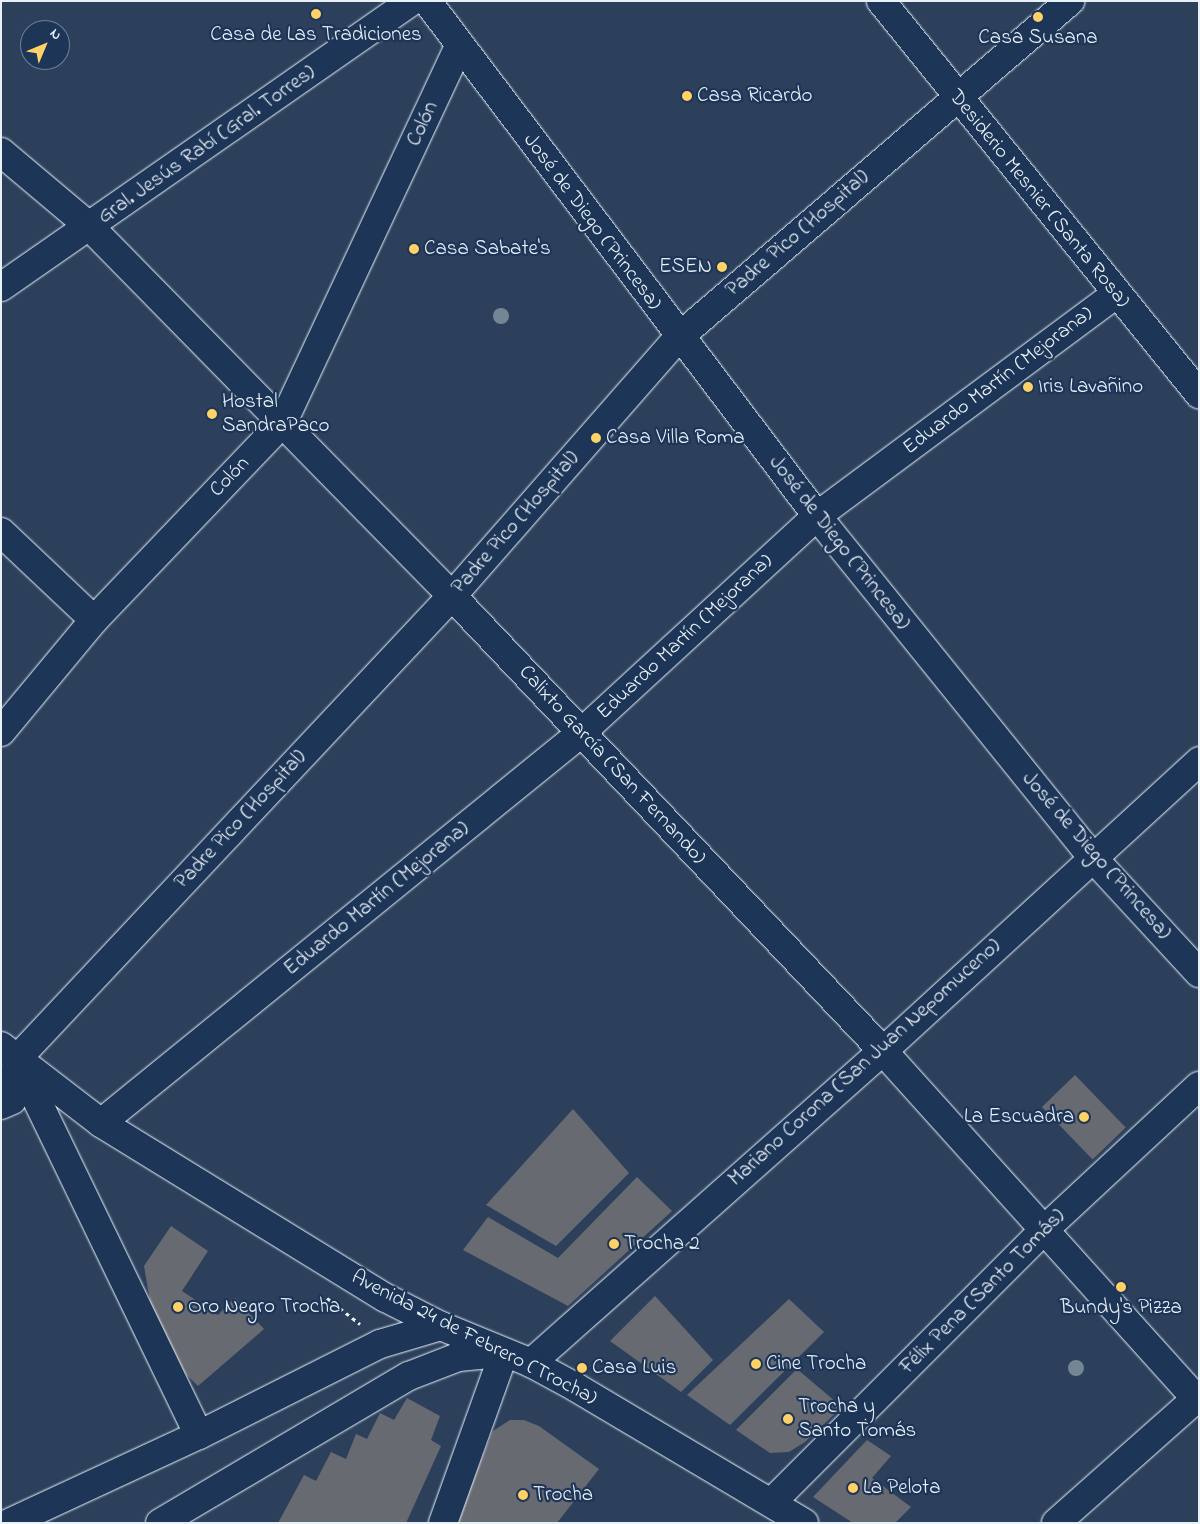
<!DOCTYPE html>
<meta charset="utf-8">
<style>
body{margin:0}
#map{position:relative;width:1200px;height:1524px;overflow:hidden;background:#2c405c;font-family:"Indie Flower",sans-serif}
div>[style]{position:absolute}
.building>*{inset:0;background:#686a72;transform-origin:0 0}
.path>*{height:3px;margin-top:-1.5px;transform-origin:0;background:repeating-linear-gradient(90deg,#e8f1f8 0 4px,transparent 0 8px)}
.roads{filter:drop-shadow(0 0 1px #e8f1f8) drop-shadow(0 0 1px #e8f1f8)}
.minor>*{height:28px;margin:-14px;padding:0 14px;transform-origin:14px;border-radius:14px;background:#1d3557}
.major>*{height:28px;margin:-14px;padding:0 14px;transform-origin:14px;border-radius:14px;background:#1d3557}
.trees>*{width:16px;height:16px;margin:-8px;border-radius:50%;background:#748694}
.dots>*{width:14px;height:14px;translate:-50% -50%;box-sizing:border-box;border:2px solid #1d3557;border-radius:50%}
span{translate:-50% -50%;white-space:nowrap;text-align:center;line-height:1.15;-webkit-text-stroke:4.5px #1d3557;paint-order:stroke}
.poi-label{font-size:21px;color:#e8f1f8}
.left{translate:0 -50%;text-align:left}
.right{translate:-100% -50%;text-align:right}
.street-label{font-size:21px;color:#e8f1f8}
.frame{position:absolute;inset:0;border:2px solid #e8f1f8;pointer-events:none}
.north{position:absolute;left:20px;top:20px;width:50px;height:50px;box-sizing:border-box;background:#1d3557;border:1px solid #6e8097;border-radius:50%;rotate:45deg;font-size:14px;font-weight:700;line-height:20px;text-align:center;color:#e8f1f8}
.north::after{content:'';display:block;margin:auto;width:18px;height:22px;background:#ffd166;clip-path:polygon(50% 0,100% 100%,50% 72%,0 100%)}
</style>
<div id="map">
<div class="building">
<div style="left:1075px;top:1075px;width:73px;height:46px;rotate:46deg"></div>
<div style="clip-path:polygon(573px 1109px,629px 1173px,556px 1246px,486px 1205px)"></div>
<div style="clip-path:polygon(637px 1177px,672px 1211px,568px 1306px,463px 1250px,488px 1217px,558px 1258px)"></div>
<div style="clip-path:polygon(171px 1226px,208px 1251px,182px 1291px,218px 1315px,235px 1298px,264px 1329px,198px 1386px,172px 1361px,155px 1330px,144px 1266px)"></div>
<div style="clip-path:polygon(655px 1296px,713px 1360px,681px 1392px,610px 1341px)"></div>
<div style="clip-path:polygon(789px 1299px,824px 1332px,730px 1425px,687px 1395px)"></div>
<div style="clip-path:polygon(797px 1369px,842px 1407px,805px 1442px,789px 1452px,770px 1453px,736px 1430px)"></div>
<div style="clip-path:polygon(407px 1398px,440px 1416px,431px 1440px,441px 1446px,406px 1523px,278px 1523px,304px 1475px,316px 1481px,331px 1452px,346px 1459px,356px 1434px,367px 1439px,380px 1413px,394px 1420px)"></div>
<div style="clip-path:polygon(510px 1420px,524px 1420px,539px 1426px,599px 1469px,557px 1523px,460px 1523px,457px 1520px,493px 1431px)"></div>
<div style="clip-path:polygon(867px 1440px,891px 1456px,872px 1478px,911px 1507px,895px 1523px,853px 1523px,813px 1497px)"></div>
</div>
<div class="path">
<div style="left:327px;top:1298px;width:42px;rotate:38.2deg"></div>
</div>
<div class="roads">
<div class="minor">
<div style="left:427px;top:1px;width:646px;rotate:52.86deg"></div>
<div style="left:817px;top:516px;width:438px;rotate:51.1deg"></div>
<div style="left:1092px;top:857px;width:158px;rotate:47.3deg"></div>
<div style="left:881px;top:1px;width:506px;rotate:51.02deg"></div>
<div style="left:1px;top:152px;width:116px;rotate:40.1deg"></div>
<div style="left:90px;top:227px;width:517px;rotate:45.55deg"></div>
<div style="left:452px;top:596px;width:627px;rotate:46.55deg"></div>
<div style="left:883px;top:1051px;width:472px;rotate:48deg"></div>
<div style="left:1px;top:287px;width:501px;rotate:-34.83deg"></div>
<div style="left:1px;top:532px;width:128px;rotate:43.4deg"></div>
<div style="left:1px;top:732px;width:146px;rotate:-50.3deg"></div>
<div style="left:94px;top:620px;width:274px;rotate:-46.3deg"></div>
<div style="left:283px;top:422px;width:416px;rotate:-64.9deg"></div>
<div style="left:1px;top:1105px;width:12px;rotate:-24deg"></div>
<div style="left:12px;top:1100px;width:41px;rotate:-83deg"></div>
<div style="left:17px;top:1059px;width:635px;rotate:-46.79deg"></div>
<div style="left:452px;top:596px;width:344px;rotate:-48.8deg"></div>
<div style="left:679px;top:337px;width:516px;rotate:-40.67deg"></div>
<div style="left:101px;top:1123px;width:618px;rotate:-39.09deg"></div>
<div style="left:581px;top:733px;width:321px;rotate:-42.6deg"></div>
<div style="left:817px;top:516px;width:371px;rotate:-36.6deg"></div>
<div style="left:531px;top:1363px;width:470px;rotate:-41.6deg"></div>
<div style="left:883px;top:1051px;width:429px;rotate:-42.5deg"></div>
<div style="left:772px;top:1502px;width:386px;rotate:-45deg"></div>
<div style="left:1045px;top:1229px;width:210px;rotate:-42.9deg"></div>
<div style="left:443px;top:1523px;width:181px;rotate:-70.3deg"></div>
<div style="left:1056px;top:1523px;width:191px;rotate:-41.6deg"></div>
</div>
<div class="major">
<div style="left:1px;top:1046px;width:126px;rotate:37.6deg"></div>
<div style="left:101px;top:1123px;width:334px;rotate:31.6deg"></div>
<div style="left:386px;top:1298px;width:62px;rotate:27deg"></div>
<div style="left:441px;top:1326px;width:97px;rotate:22.3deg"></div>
<div style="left:531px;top:1363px;width:52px;rotate:28.5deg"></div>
<div style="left:577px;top:1388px;width:264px;rotate:30.7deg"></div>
<div style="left:19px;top:1063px;width:413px;rotate:64.2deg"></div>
<div style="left:9px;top:1523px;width:209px;rotate:-24.9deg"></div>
<div style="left:199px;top:1435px;width:203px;rotate:-26.7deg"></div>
<div style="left:380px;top:1344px;width:64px;rotate:-16.4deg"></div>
<div style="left:160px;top:1523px;width:289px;rotate:-30.6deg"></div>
<div style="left:409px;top:1376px;width:53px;rotate:-21.2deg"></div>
<div style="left:458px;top:1357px;width:42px;rotate:-5.4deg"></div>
</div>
</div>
<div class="trees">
<div style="left:501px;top:316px"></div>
<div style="left:1076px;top:1368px"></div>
</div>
<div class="dots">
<div style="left:316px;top:14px;background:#ffd166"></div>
<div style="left:1038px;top:17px;background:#ffd166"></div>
<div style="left:687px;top:96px;background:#ffd166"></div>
<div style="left:414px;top:249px;background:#ffd166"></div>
<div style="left:722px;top:267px;background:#ffd166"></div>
<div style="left:1028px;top:387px;background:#ffd166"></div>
<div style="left:212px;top:414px;background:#ffd166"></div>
<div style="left:596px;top:438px;background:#ffd166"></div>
<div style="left:1084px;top:1117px;background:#ffd166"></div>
<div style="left:614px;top:1244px;background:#ffd166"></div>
<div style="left:1121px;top:1287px;background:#ffd166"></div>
<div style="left:178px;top:1307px;background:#ffd166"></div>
<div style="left:756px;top:1364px;background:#ffd166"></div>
<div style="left:582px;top:1368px;background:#ffd166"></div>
<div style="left:788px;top:1419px;background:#ffd166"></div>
<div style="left:853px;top:1488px;background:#ffd166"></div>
<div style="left:523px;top:1495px;background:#ffd166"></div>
</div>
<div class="poi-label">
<span style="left:316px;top:35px">Casa de Las Tradiciones</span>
<span style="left:1038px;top:38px">Casa Susana</span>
<span class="left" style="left:697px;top:96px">Casa Ricardo</span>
<span class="left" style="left:424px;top:249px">Casa Sabate's</span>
<span class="right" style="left:712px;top:267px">ESEN</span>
<span class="left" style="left:1038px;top:387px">Iris Lavañino</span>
<span class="left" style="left:222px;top:414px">Hostal<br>SandraPaco</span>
<span class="left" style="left:606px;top:438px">Casa Villa Roma</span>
<span class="right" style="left:1074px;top:1117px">La Escuadra</span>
<span class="left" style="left:624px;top:1244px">Trocha 2</span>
<span class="left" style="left:188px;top:1307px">Oro Negro Trocha</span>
<span style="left:1121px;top:1308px">Bundy's Pizza</span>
<span class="left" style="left:766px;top:1364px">Cine Trocha</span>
<span class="left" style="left:592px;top:1368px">Casa Luis</span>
<span class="left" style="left:798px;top:1419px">Trocha y<br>Santo Tomás</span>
<span class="left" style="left:863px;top:1488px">La Pelota</span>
<span class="left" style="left:533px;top:1495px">Trocha</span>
</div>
<div class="street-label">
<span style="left:423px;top:124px;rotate:-65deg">Colón</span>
<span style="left:207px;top:145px;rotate:-35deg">Gral. Jesús Rabí (Gral. Torres)</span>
<span style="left:1039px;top:199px;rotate:51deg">Desiderio Mesnier (Santa Rosa)</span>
<span style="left:592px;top:222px;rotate:53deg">José de Diego (Princesa)</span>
<span style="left:798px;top:234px;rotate:-41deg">Padre Pico (Hospital)</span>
<span style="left:998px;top:381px;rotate:-37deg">Eduardo Martín (Mejorana)</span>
<span style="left:230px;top:477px;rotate:-46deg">Colón</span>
<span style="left:516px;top:523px;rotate:-49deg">Padre Pico (Hospital)</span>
<span style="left:839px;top:543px;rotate:52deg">José de Diego (Princesa)</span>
<span style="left:685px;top:637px;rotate:-43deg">Eduardo Martín (Mejorana)</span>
<span style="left:612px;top:765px;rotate:47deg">Calixto García (San Fernando)</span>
<span style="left:241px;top:820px;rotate:-47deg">Padre Pico (Hospital)</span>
<span style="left:1096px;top:856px;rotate:49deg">José de Diego (Princesa)</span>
<span style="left:377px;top:899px;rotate:-39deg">Eduardo Martín (Mejorana)</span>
<span style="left:865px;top:1063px;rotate:-42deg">Mariano Corona (San Juan Nepomuceno)</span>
<span style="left:983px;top:1292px;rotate:-45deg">Félix Pena (Santo Tomás)</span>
<span style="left:474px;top:1338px;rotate:27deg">Avenida 24 de Febrero (Trocha)</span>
</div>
<div class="frame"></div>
<div class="north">N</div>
</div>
